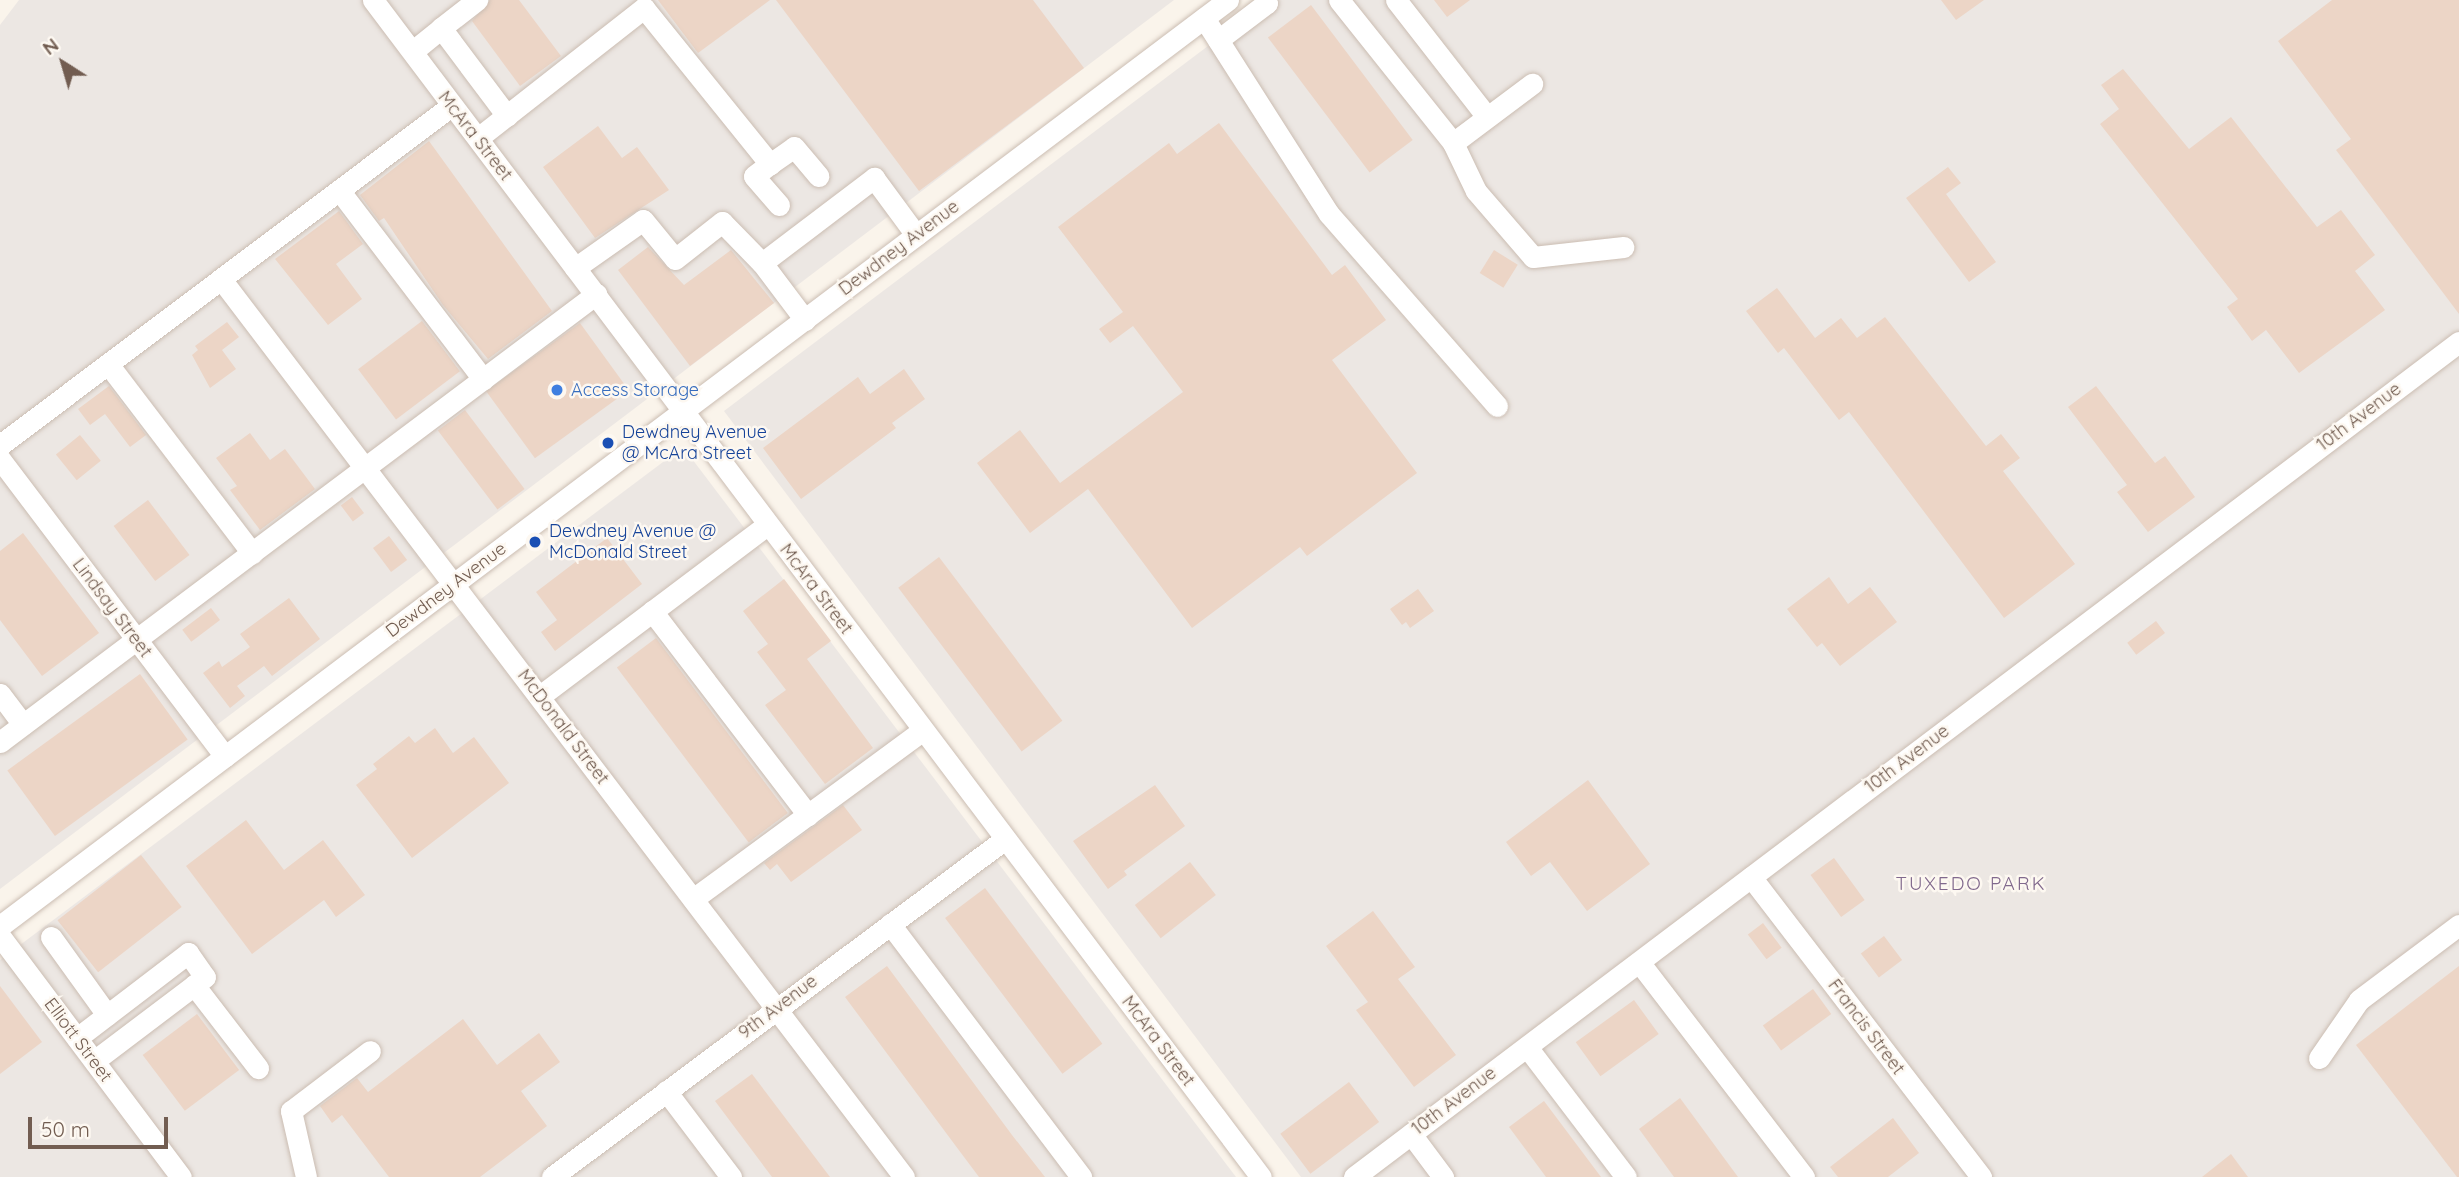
<!DOCTYPE html>
<style>
body{margin:0}
#map{position:relative;width:2459px;height:1177px;overflow:hidden;background:#faf4eb;font-family:Quicksand,sans-serif}
div>[style]{position:absolute}
.industrial>*{inset:0;background:#ece7e3}
.building>*{inset:0;background:#ecd5c6;transform-origin:0 0}
.roads{filter:drop-shadow(0 0 2px #cbbdb2) drop-shadow(0 0 2px #cbbdb2)}
.minor>*{height:21px;margin:-10.5px;padding:0 10.5px;transform-origin:10.5px;border-radius:10.5px;background:#fff}
.dots>*{width:19px;height:19px;translate:-50% -50%;box-sizing:border-box;border:4px solid #fdf8f1;border-radius:50%}
span{translate:-50% -50%;white-space:nowrap;text-align:center;line-height:1.15;-webkit-text-stroke:5px #fdf8f1;paint-order:stroke}
.street-label{font-size:18px;color:#725d51}
.shop-label{font-size:18px;color:#366cbe}
.left{translate:0 -50%;text-align:left}
.transit-label{font-size:18px;color:#164399}
.neighbourhood-label{font-size:19px;color:#81698d;letter-spacing:2px}
.north{position:absolute;left:28px;top:28px;width:70px;height:70px;-webkit-text-stroke:5px #fdf8f1;paint-order:stroke;rotate:323deg;font-size:19px;font-weight:700;line-height:28px;text-align:center;color:#725d51}
.north::after{content:'';display:block;margin:auto;width:24px;height:32px;background:#725d51;clip-path:polygon(50% 0,100% 100%,50% 72%,0 100%)}
.scale{position:absolute;left:28px;top:1117px;width:140px;height:32px;box-sizing:border-box;border:4px solid #725d51;border-top:0;padding-left:9px;font-size:21px;line-height:24px;white-space:nowrap;color:#725d51;-webkit-text-stroke:5px #fdf8f1;paint-order:stroke}
</style>
<div id="map">
<div class="industrial">
<div style="clip-path:polygon(19px 0,1174px 0,0 889px,0 25px)"></div>
<div style="clip-path:polygon(1269px 0,2459px 0,2459px 1177px,1301px 1177px,724px 411px)"></div>
<div style="clip-path:polygon(683px 447px,1236px 1177px,0 1177px,0 960px)"></div>
</div>
<div class="building">
<div style="clip-path:polygon(490px 0,519px 0,561px 56px,520px 86px,472px 21px)"></div>
<div style="clip-path:polygon(658px 0,770px 0,698px 53px)"></div>
<div style="clip-path:polygon(776px 0,1033px 0,1084px 68px,919px 191px)"></div>
<div style="clip-path:polygon(1434px 0,1470px 0,1447px 17px)"></div>
<div style="clip-path:polygon(1941px 0,1984px 0,1956px 20px)"></div>
<div style="clip-path:polygon(2332px 0,2459px 0,2459px 314px,2336px 150px,2351px 139px,2278px 41px)"></div>
<div style="left:1311px;top:5px;width:169px;height:54px;rotate:53deg"></div>
<div style="clip-path:polygon(2123px 69px,2189px 149px,2231px 117px,2317px 227px,2341px 210px,2375px 255px,2355px 271px,2385px 310px,2299px 373px,2266px 330px,2252px 341px,2227px 307px,2238px 299px,2100px 124px,2119px 109px,2101px 85px)"></div>
<div style="clip-path:polygon(1219px 123px,1332px 275px,1345px 265px,1386px 320px,1332px 360px,1417px 473px,1307px 556px,1300px 547px,1192px 628px,1088px 489px,1030px 533px,977px 463px,1020px 430px,1060px 483px,1183px 392px,1133px 326px,1110px 343px,1099px 329px,1123px 312px,1058px 227px,1169px 143px,1177px 154px)"></div>
<div style="clip-path:polygon(598px 126px,622px 158px,637px 147px,669px 190px,595px 238px,543px 167px)"></div>
<div style="clip-path:polygon(429px 141px,552px 311px,488px 359px,443px 305px,384px 218px,379px 221px,360px 195px)"></div>
<div style="clip-path:polygon(1948px 167px,1961px 183px,1946px 194px,1996px 262px,1969px 282px,1906px 198px)"></div>
<div style="clip-path:polygon(339px 211px,363px 244px,336px 264px,362px 299px,328px 325px,275px 259px)"></div>
<div style="clip-path:polygon(648px 247px,684px 285px,731px 250px,774px 303px,690px 366px,618px 270px)"></div>
<div style="left:1494px;top:250px;width:28px;height:27px;rotate:32deg"></div>
<div style="clip-path:polygon(1777px 288px,1815px 338px,1841px 318px,1857px 338px,1885px 317px,1986px 446px,2001px 434px,2020px 458px,2003px 471px,2075px 564px,2004px 618px,1849px 412px,1839px 420px,1784px 348px,1778px 353px,1746px 311px)"></div>
<div style="left:422px;top:321px;width:63px;height:80px;rotate:53deg"></div>
<div style="clip-path:polygon(227px 322px,239px 337px,222px 350px,236px 369px,210px 388px,192px 355px,198px 350px,195px 346px)"></div>
<div style="left:580px;top:323px;width:83px;height:116px;rotate:54deg"></div>
<div style="clip-path:polygon(904px 369px,925px 399px,892px 423px,896px 428px,801px 499px,763px 448px,858px 377px,870px 394px)"></div>
<div style="clip-path:polygon(109px 386px,146px 435px,130px 447px,105px 414px,90px 425px,78px 409px)"></div>
<div style="clip-path:polygon(2096px 386px,2155px 463px,2165px 456px,2195px 497px,2148px 532px,2117px 492px,2127px 485px,2068px 407px)"></div>
<div style="left:465px;top:410px;width:99px;height:34px;rotate:53deg"></div>
<div style="clip-path:polygon(250px 433px,270px 460px,285px 449px,315px 489px,260px 530px,230px 490px,237px 486px,216px 458px)"></div>
<div style="left:80px;top:435px;width:33px;height:31px;rotate:51deg"></div>
<div style="left:352px;top:497px;width:20px;height:14px;rotate:53deg"></div>
<div style="left:148px;top:500px;width:69px;height:43px;rotate:53deg"></div>
<div style="clip-path:polygon(23px 533px,99px 633px,42px 676px,0 620px,0 551px)"></div>
<div style="left:389px;top:536px;width:30px;height:20px;rotate:53deg"></div>
<div style="clip-path:polygon(607px 538px,642px 584px,555px 651px,541px 632px,557px 620px,536px 592px)"></div>
<div style="left:939px;top:557px;width:205px;height:51px;rotate:53deg"></div>
<div style="clip-path:polygon(1829px 577px,1848px 604px,1870px 587px,1897px 622px,1840px 666px,1822px 643px,1817px 647px,1787px 609px)"></div>
<div style="clip-path:polygon(784px 579px,831px 641px,807px 659px,873px 748px,825px 784px,765px 705px,786px 690px,757px 652px,768px 644px,743px 611px)"></div>
<div style="clip-path:polygon(1418px 589px,1434px 611px,1410px 628px,1406px 622px,1402px 625px,1390px 609px)"></div>
<div style="clip-path:polygon(289px 598px,320px 639px,272px 676px,264px 666px,237px 686px,245px 696px,230px 708px,203px 673px,219px 661px,222px 667px,250px 647px,240px 634px)"></div>
<div style="left:211px;top:608px;width:15px;height:36px;rotate:53deg"></div>
<div style="left:2156px;top:621px;width:15px;height:36px;rotate:53deg"></div>
<div style="left:656px;top:638px;width:219px;height:49px;rotate:53deg"></div>
<div style="left:140px;top:674px;width:81px;height:164px;rotate:54deg"></div>
<div style="clip-path:polygon(435px 728px,453px 753px,474px 737px,509px 783px,412px 858px,356px 785px,377px 769px,373px 764px,409px 736px,415px 743px)"></div>
<div style="clip-path:polygon(1588px 780px,1650px 864px,1587px 911px,1550px 862px,1531px 876px,1506px 842px)"></div>
<div style="clip-path:polygon(1155px 785px,1185px 826px,1124px 871px,1127px 875px,1108px 889px,1073px 841px)"></div>
<div style="clip-path:polygon(843px 805px,862px 830px,791px 882px,777px 864px,770px 870px,764px 863px)"></div>
<div style="clip-path:polygon(246px 820px,284px 870px,323px 840px,365px 895px,336px 917px,324px 900px,252px 954px,186px 866px)"></div>
<div style="left:141px;top:855px;width:66px;height:106px;rotate:52deg"></div>
<div style="left:1834px;top:858px;width:52px;height:29px;rotate:54deg"></div>
<div style="left:1190px;top:862px;width:42px;height:70px;rotate:52deg"></div>
<div style="left:985px;top:888px;width:195px;height:50px;rotate:53deg"></div>
<div style="clip-path:polygon(1373px 911px,1415px 967px,1398px 979px,1456px 1055px,1414px 1087px,1356px 1010px,1368px 1002px,1326px 946px)"></div>
<div style="left:1763px;top:923px;width:31px;height:19px;rotate:53deg"></div>
<div style="left:1884px;top:936px;width:30px;height:29px;rotate:53deg"></div>
<div style="clip-path:polygon(887px 966px,1012px 1135px,1045px 1177px,979px 1177px,958px 1149px,845px 997px)"></div>
<div style="clip-path:polygon(2459px 966px,2459px 1177px,2457px 1177px,2356px 1045px)"></div>
<div style="clip-path:polygon(0 986px,42px 1042px,0 1074px)"></div>
<div style="left:1813px;top:989px;width:31px;height:62px;rotate:54deg"></div>
<div style="left:1634px;top:1000px;width:42px;height:72px;rotate:54deg"></div>
<div style="left:197px;top:1014px;width:70px;height:68px;rotate:53deg"></div>
<div style="clip-path:polygon(463px 1019px,497px 1065px,539px 1033px,560px 1062px,521px 1091px,547px 1126px,480px 1177px,389px 1177px,342px 1115px,332px 1123px,320px 1106px,357px 1078px,368px 1092px)"></div>
<div style="clip-path:polygon(752px 1074px,830px 1177px,772px 1177px,715px 1101px)"></div>
<div style="left:1349px;top:1082px;width:50px;height:86px;rotate:53deg"></div>
<div style="clip-path:polygon(1680px 1098px,1738px 1177px,1674px 1177px,1639px 1129px)"></div>
<div style="clip-path:polygon(1544px 1101px,1601px 1177px,1546px 1177px,1509px 1127px)"></div>
<div style="clip-path:polygon(1893px 1118px,1919px 1153px,1888px 1177px,1838px 1177px,1830px 1167px)"></div>
<div style="clip-path:polygon(2231px 1154px,2248px 1177px,2202px 1177px)"></div>
</div>
<div class="roads">
<div class="minor">
<div style="left:373px;top:0;width:1474px;rotate:52.97deg"></div>
<div style="left:1339px;top:0;width:183px;rotate:51.4deg"></div>
<div style="left:1453px;top:143px;width:99px;rotate:-36.8deg"></div>
<div style="left:1396px;top:0;width:148px;rotate:52.1deg"></div>
<div style="left:1204px;top:18px;width:232px;rotate:57.5deg"></div>
<div style="left:1329px;top:214px;width:255px;rotate:48.8deg"></div>
<div style="left:441px;top:28px;width:46px;rotate:-37.9deg"></div>
<div style="left:1218px;top:40px;width:61px;rotate:-37.1deg"></div>
<div style="left:1267px;top:3px;width:4px;rotate:-124deg"></div>
<div style="left:413px;top:51px;width:36px;rotate:-39deg"></div>
<div style="left:441px;top:28px;width:110px;rotate:53.1deg"></div>
<div style="left:478px;top:138px;width:211px;rotate:-38.1deg"></div>
<div style="left:644px;top:8px;width:201px;rotate:51.1deg"></div>
<div style="left:1453px;top:143px;width:53px;rotate:64.4deg"></div>
<div style="left:1476px;top:191px;width:87px;rotate:49.2deg"></div>
<div style="left:1533px;top:257px;width:91px;rotate:-6.3deg"></div>
<div style="left:339px;top:190px;width:238px;rotate:52.7deg"></div>
<div style="left:779px;top:205px;width:38px;rotate:-131deg"></div>
<div style="left:754px;top:176px;width:20px;rotate:-37deg"></div>
<div style="left:770px;top:164px;width:29px;rotate:-35deg"></div>
<div style="left:794px;top:147px;width:38px;rotate:50deg"></div>
<div style="left:575px;top:268px;width:83px;rotate:-35.2deg"></div>
<div style="left:643px;top:220px;width:50px;rotate:50.6deg"></div>
<div style="left:675px;top:259px;width:60px;rotate:-38.2deg"></div>
<div style="left:722px;top:222px;width:57px;rotate:45.7deg"></div>
<div style="left:221px;top:279px;width:1128px;rotate:52.74deg"></div>
<div style="left:805px;top:320px;width:71px;rotate:-127deg"></div>
<div style="left:762px;top:263px;width:141px;rotate:-37.2deg"></div>
<div style="left:874px;top:178px;width:71px;rotate:53.6deg"></div>
<div style="left:108px;top:364px;width:238px;rotate:52.7deg"></div>
<div style="left:0;top:445px;width:564px;rotate:-36.93deg"></div>
<div style="left:0;top:459px;width:373px;rotate:52.9deg"></div>
<div style="left:652px;top:611px;width:257px;rotate:52.6deg"></div>
<div style="left:0;top:694px;width:38px;rotate:53deg"></div>
<div style="left:540px;top:696px;width:284px;rotate:-37deg"></div>
<div style="left:0;top:742px;width:746px;rotate:-36.93deg"></div>
<div style="left:1751px;top:877px;width:378px;rotate:52.5deg"></div>
<div style="left:693px;top:899px;width:285px;rotate:-36.3deg"></div>
<div style="left:890px;top:924px;width:317px;rotate:52.9deg"></div>
<div style="left:0;top:926px;width:1538px;rotate:-37.02deg"></div>
<div style="left:0;top:936px;width:301px;rotate:53.1deg"></div>
<div style="left:51px;top:937px;width:96px;rotate:54.3deg"></div>
<div style="left:1639px;top:962px;width:271px;rotate:52.5deg"></div>
<div style="left:194px;top:985px;width:105px;rotate:52.4deg"></div>
<div style="left:77px;top:1038px;width:140px;rotate:-37.4deg"></div>
<div style="left:188px;top:953px;width:29px;rotate:55deg"></div>
<div style="left:205px;top:977px;width:139px;rotate:142.9deg"></div>
<div style="left:1527px;top:1047px;width:163px;rotate:52.7deg"></div>
<div style="left:2319px;top:1058px;width:70px;rotate:-55.4deg"></div>
<div style="left:2359px;top:1000px;width:125px;rotate:-36.9deg"></div>
<div style="left:666px;top:1091px;width:108px;rotate:52.9deg"></div>
<div style="left:1411px;top:1134px;width:54px;rotate:53.3deg"></div>
<div style="left:306px;top:1177px;width:68px;rotate:-102.8deg"></div>
<div style="left:291px;top:1111px;width:99px;rotate:-37.2deg"></div>
<div style="left:552px;top:1177px;width:565px;rotate:-36.73deg"></div>
<div style="left:1354px;top:1177px;width:1385px;rotate:-37.08deg"></div>
</div>
</div>
<div class="dots">
<div style="left:557px;top:390px;background:#3f7fe0"></div>
<div style="left:608px;top:443px;background:#1a4fb4"></div>
<div style="left:535px;top:542px;background:#1a4fb4"></div>
</div>
<div class="street-label">
<span style="left:475px;top:136px;rotate:52deg">McAra Street</span>
<span style="left:899px;top:248px;rotate:-37deg">Dewdney Avenue</span>
<span style="left:2359px;top:417px;rotate:-37deg">10th Avenue</span>
<span style="left:816px;top:589px;rotate:53deg">McAra Street</span>
<span style="left:446px;top:590px;rotate:-37deg">Dewdney Avenue</span>
<span style="left:112px;top:608px;rotate:53deg">Lindsay Street</span>
<span style="left:563px;top:727px;rotate:53deg">McDonald Street</span>
<span style="left:1907px;top:759px;rotate:-37deg">10th Avenue</span>
<span style="left:778px;top:1007px;rotate:-37deg">9th Avenue</span>
<span style="left:1866px;top:1027px;rotate:53deg">Francis Street</span>
<span style="left:78px;top:1040px;rotate:53deg">Elliott Street</span>
<span style="left:1158px;top:1041px;rotate:53deg">McAra Street</span>
<span style="left:1454px;top:1101px;rotate:-37deg">10th Avenue</span>
</div>
<div class="shop-label">
<span class="left" style="left:571px;top:390px">Access Storage</span>
</div>
<div class="transit-label">
<span class="left" style="left:622px;top:443px">Dewdney Avenue<br>@ McAra Street</span>
<span class="left" style="left:549px;top:542px">Dewdney Avenue @<br>McDonald Street</span>
</div>
<div class="neighbourhood-label">
<span style="left:1971px;top:884px">TUXEDO PARK</span>
</div>
<div class="north">N</div>
<div class="scale">50 m</div>
</div>
